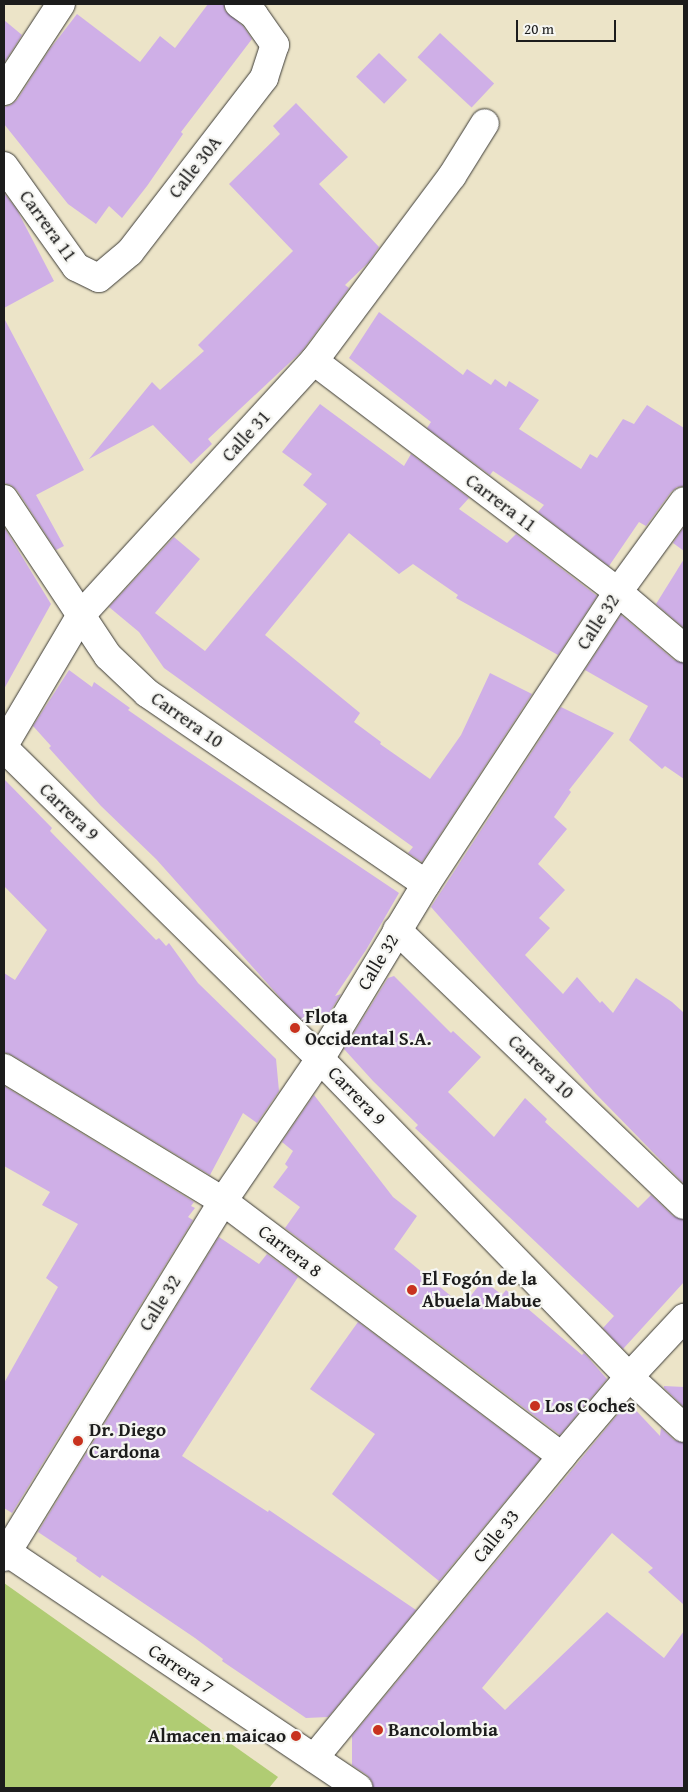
<!DOCTYPE html>
<meta charset="utf-8">
<style>
body{margin:0}
#map{position:relative;width:688px;height:1792px;overflow:hidden;background:#ece4c8;font-family:"Gentium Book Plus",serif}
div>[style]{position:absolute}
.green>*{inset:0;background:#b0cc73}
.building>*{inset:0;background:#cfafe7;transform-origin:0 0}
.roads{filter:drop-shadow(0 0 1px #3b3a36) drop-shadow(0 0 1px #3b3a36)}
.minor>*{height:28px;margin:-14px;padding:0 14px;transform-origin:14px;border-radius:14px;background:#fff}
.major>*{height:28px;margin:-14px;padding:0 14px;transform-origin:14px;border-radius:14px;background:#fff}
.dots>*{width:14px;height:14px;translate:-50% -50%;box-sizing:border-box;border:2px solid #f6f6f2;border-radius:50%}
span{translate:-50% -50%;white-space:nowrap;text-align:center;line-height:1.15;-webkit-text-stroke:4.5px #f6f6f2;paint-order:stroke}
.street-label{font-size:19px;color:#1c1c1c}
.poi-label{font-size:19px;color:#1c1c1c;font-weight:700}
.left{translate:0 -50%;text-align:left}
.right{translate:-100% -50%;text-align:right}
.frame{position:absolute;inset:0;border:5px solid #1c1c1c;pointer-events:none}
.scale{position:absolute;left:516px;top:20px;width:100px;height:22px;box-sizing:border-box;border:2px solid #1c1c1c;border-top:0;padding-left:6px;font-size:15px;line-height:18px;white-space:nowrap;color:#1c1c1c;-webkit-text-stroke:4px #f6f6f2;paint-order:stroke}
</style>
<div id="map">
<div class="green">
<div style="clip-path:polygon(4px 1583px,278px 1777px,269px 1788px,4px 1788px)"></div>
</div>
<div class="building">
<div style="clip-path:polygon(208px 4px,224px 4px,225px 11px,243px 26px,252px 39px,181px 132px,183px 134px,147px 186px,122px 218px,109px 206px,96px 224px,68px 204px,4px 124px,4px 107px,11px 105px,17px 100px,50px 49px,77px 14px,140px 62px,160px 36px,175px 48px)"></div>
<div style="clip-path:polygon(4px 20px,22px 35px,4px 63px)"></div>
<div style="left:440px;top:33px;width:74px;height:33px;rotate:43deg"></div>
<div style="left:379px;top:53px;width:39px;height:33px;rotate:44deg"></div>
<div style="clip-path:polygon(296px 103px,348px 157px,319px 184px,379px 247px,368px 263px,345px 285px,349px 288px,302px 351px,208px 439px,212px 444px,191px 464px,153px 425px,89px 459px,152px 382px,160px 390px,204px 351px,198px 345px,293px 251px,229px 184px,280px 134px,273px 126px)"></div>
<div style="clip-path:polygon(4px 193px,17px 210px,54px 281px,4px 308px)"></div>
<div style="clip-path:polygon(379px 312px,463px 375px,467px 369px,491px 385px,495px 379px,506px 387px,509px 381px,539px 400px,519px 429px,581px 469px,590px 454px,597px 458px,623px 419px,634px 424px,647px 405px,684px 428px,684px 486px,677px 487px,671px 492px,646px 526px,639px 522px,609px 566px,538px 512px,544px 505px,493px 471px,490px 475px,427px 428px,431px 422px,349px 358px)"></div>
<div style="clip-path:polygon(4px 318px,84px 470px,36px 495px,64px 546px,56px 550px,17px 490px,11px 485px,4px 483px)"></div>
<div style="clip-path:polygon(320px 404px,404px 466px,411px 454px,469px 498px,459px 509px,507px 543px,516px 534px,597px 596px,558px 655px,456px 598px,458px 595px,413px 564px,399px 574px,349px 533px,265px 635px,360px 713px,354px 722px,381px 742px,380px 744px,430px 779px,461px 735px,490px 673px,532px 694px,422px 862px,408px 853px,413px 847px,164px 668px,139px 632px,109px 607px,174px 537px,200px 559px,155px 613px,205px 651px,327px 504px,303px 485px,312px 474px,282px 452px)"></div>
<div style="clip-path:polygon(4px 527px,51px 604px,4px 689px)"></div>
<div style="clip-path:polygon(684px 527px,684px 551px,673px 543px)"></div>
<div style="clip-path:polygon(684px 559px,684px 628px,656px 604px)"></div>
<div style="clip-path:polygon(621px 615px,674px 660px,684px 663px,684px 779px,665px 766px,662px 769px,629px 740px,648px 706px,585px 670px)"></div>
<div style="clip-path:polygon(69px 670px,92px 687px,94px 682px,130px 708px,128px 710px,174px 742px,399px 893px,366px 950px,335px 996px,341px 994px,323px 1023px,306px 1024px,285px 1003px,156px 859px,101px 806px,49px 748px,51px 746px,33px 726px)"></div>
<div style="clip-path:polygon(561px 707px,614px 733px,569px 790px,571px 792px,554px 817px,567px 829px,538px 864px,565px 890px,539px 918px,550px 928px,525px 955px,563px 994px,577px 977px,600px 1003px,602px 1001px,613px 1013px,636px 978px,672px 1002px,684px 1013px,684px 1184px,596px 1094px,431px 907px)"></div>
<div style="clip-path:polygon(4px 779px,52px 828px,50px 831px,156px 940px,159px 938px,166px 946px,169px 943px,198px 983px,276px 1059px,279px 1091px,257px 1123px,243px 1113px,210px 1175px,12px 1055px,4px 1052px,4px 973px,15px 980px,47px 930px,4px 886px)"></div>
<div style="clip-path:polygon(394px 976px,451px 1033px,453px 1031px,481px 1057px,448px 1092px,494px 1137px,525px 1098px,547px 1119px,545px 1122px,638px 1208px,651px 1195px,673px 1216px,684px 1220px,684px 1282px,623px 1349px,603px 1328px,614px 1316px,415px 1128px,418px 1125px,373px 1081px,344px 1049px,388px 978px)"></div>
<div style="clip-path:polygon(4px 1086px,194px 1202px,191px 1206px,195px 1208px,188px 1217px,193px 1220px,12px 1513px,4px 1508px,4px 1383px,58px 1287px,46px 1278px,78px 1224px,42px 1205px,50px 1192px,4px 1166px)"></div>
<div style="clip-path:polygon(314px 1095px,393px 1197px,417px 1216px,394px 1249px,463px 1306px,483px 1280px,502px 1295px,506px 1290px,582px 1355px,584px 1353px,607px 1379px,560px 1435px,285px 1228px,300px 1207px,273px 1187px,288px 1167px,285px 1164px,293px 1151px,282px 1142px)"></div>
<div style="clip-path:polygon(219px 1237px,259px 1264px,267px 1254px,298px 1277px,182px 1456px,268px 1512px,269px 1510px,416px 1610px,328px 1717px,306px 1718px,222px 1661px,223px 1659px,195px 1638px,102px 1575px,100px 1578px,76px 1561px,77px 1558px,38px 1532px)"></div>
<div style="clip-path:polygon(358px 1322px,540px 1459px,439px 1581px,332px 1494px,375px 1434px,310px 1389px)"></div>
<div style="clip-path:polygon(664px 1386px,684px 1387px,684px 1407px,664px 1388px)"></div>
<div style="clip-path:polygon(628px 1402px,660px 1436px,661px 1428px,674px 1440px,684px 1443px,684px 1605px,648px 1572px,653px 1568px,612px 1533px,482px 1688px,505px 1710px,607px 1612px,664px 1658px,684px 1631px,684px 1788px,373px 1788px,372px 1781px,367px 1775px,352px 1765px,352px 1736px)"></div>
</div>
<div class="roads">
<div class="minor">
<div style="left:4px;top:91px;width:104px;rotate:-56.8deg"></div>
<div style="left:4px;top:166px;width:124px;rotate:54.5deg"></div>
<div style="left:76px;top:267px;width:25px;rotate:26deg"></div>
<div style="left:99px;top:278px;width:40px;rotate:-40deg"></div>
<div style="left:130px;top:252px;width:220px;rotate:-52.4deg"></div>
<div style="left:264px;top:78px;width:35px;rotate:-72deg"></div>
<div style="left:275px;top:45px;width:37px;rotate:-125deg"></div>
<div style="left:254px;top:15px;width:19px;rotate:-144deg"></div>
<div style="left:314px;top:361px;width:382px;rotate:37.2deg"></div>
<div style="left:618px;top:592px;width:87px;rotate:40.3deg"></div>
<div style="left:4px;top:499px;width:188px;rotate:56.5deg"></div>
<div style="left:108px;top:656px;width:54px;rotate:43.5deg"></div>
<div style="left:147px;top:693px;width:338px;rotate:34.4deg"></div>
<div style="left:4px;top:745px;width:151px;rotate:-59.4deg"></div>
<div style="left:81px;top:615px;width:345px;rotate:-47.5deg"></div>
<div style="left:314px;top:361px;width:231px;rotate:-53.3deg"></div>
<div style="left:452px;top:176px;width:62px;rotate:-58.1deg"></div>
<div style="left:397px;top:930px;width:397px;rotate:43.8deg"></div>
<div style="left:4px;top:1068px;width:256px;rotate:31.3deg"></div>
<div style="left:223px;top:1201px;width:424px;rotate:37deg"></div>
<div style="left:4px;top:1557px;width:418px;rotate:-58.4deg"></div>
<div style="left:223px;top:1201px;width:172px;rotate:-55.7deg"></div>
<div style="left:320px;top:1059px;width:205px;rotate:-58.8deg"></div>
<div style="left:426px;top:884px;width:349px;rotate:-56.7deg"></div>
<div style="left:618px;top:592px;width:112px;rotate:-54deg"></div>
<div style="left:314px;top:1758px;width:391px;rotate:-50.6deg"></div>
<div style="left:562px;top:1456px;width:104px;rotate:-49.7deg"></div>
<div style="left:629px;top:1377px;width:81px;rotate:-47deg"></div>
</div>
<div class="major">
<div style="left:4px;top:748px;width:443px;rotate:44.5deg"></div>
<div style="left:320px;top:1059px;width:443px;rotate:45.8deg"></div>
<div style="left:629px;top:1377px;width:75px;rotate:42.8deg"></div>
<div style="left:4px;top:1550px;width:427px;rotate:33.9deg"></div>
</div>
</div>
<div class="dots">
<div style="left:295px;top:1028px;background:#c8321e"></div>
<div style="left:412px;top:1290px;background:#c8321e"></div>
<div style="left:535px;top:1406px;background:#c8321e"></div>
<div style="left:78px;top:1441px;background:#c8321e"></div>
<div style="left:378px;top:1730px;background:#c8321e"></div>
<div style="left:296px;top:1736px;background:#c8321e"></div>
</div>
<div class="street-label">
<span style="left:195px;top:167px;rotate:-52deg">Calle 30A</span>
<span style="left:48px;top:226px;rotate:54deg">Carrera 11</span>
<span style="left:246px;top:436px;rotate:-48deg">Calle 31</span>
<span style="left:501px;top:503px;rotate:37deg">Carrera 11</span>
<span style="left:598px;top:622px;rotate:-57deg">Calle 32</span>
<span style="left:187px;top:720px;rotate:35deg">Carrera 10</span>
<span style="left:69px;top:812px;rotate:44deg">Carrera 9</span>
<span style="left:378px;top:962px;rotate:-59deg">Calle 32</span>
<span style="left:541px;top:1067px;rotate:44deg">Carrera 10</span>
<span style="left:357px;top:1096px;rotate:46deg">Carrera 9</span>
<span style="left:290px;top:1251px;rotate:37deg">Carrera 8</span>
<span style="left:160px;top:1303px;rotate:-58deg">Calle 32</span>
<span style="left:496px;top:1536px;rotate:-51deg">Calle 33</span>
<span style="left:181px;top:1669px;rotate:34deg">Carrera 7</span>
</div>
<div class="poi-label">
<span class="left" style="left:305px;top:1028px">Flota<br>Occidental S.A.</span>
<span class="left" style="left:422px;top:1290px">El Fogón de la<br>Abuela Mabue</span>
<span class="left" style="left:545px;top:1406px">Los Coches</span>
<span class="left" style="left:89px;top:1441px">Dr. Diego<br>Cardona</span>
<span class="left" style="left:388px;top:1730px">Bancolombia</span>
<span class="right" style="left:286px;top:1736px">Almacen maicao</span>
</div>
<div class="frame"></div>
<div class="scale">20 m</div>
</div>
